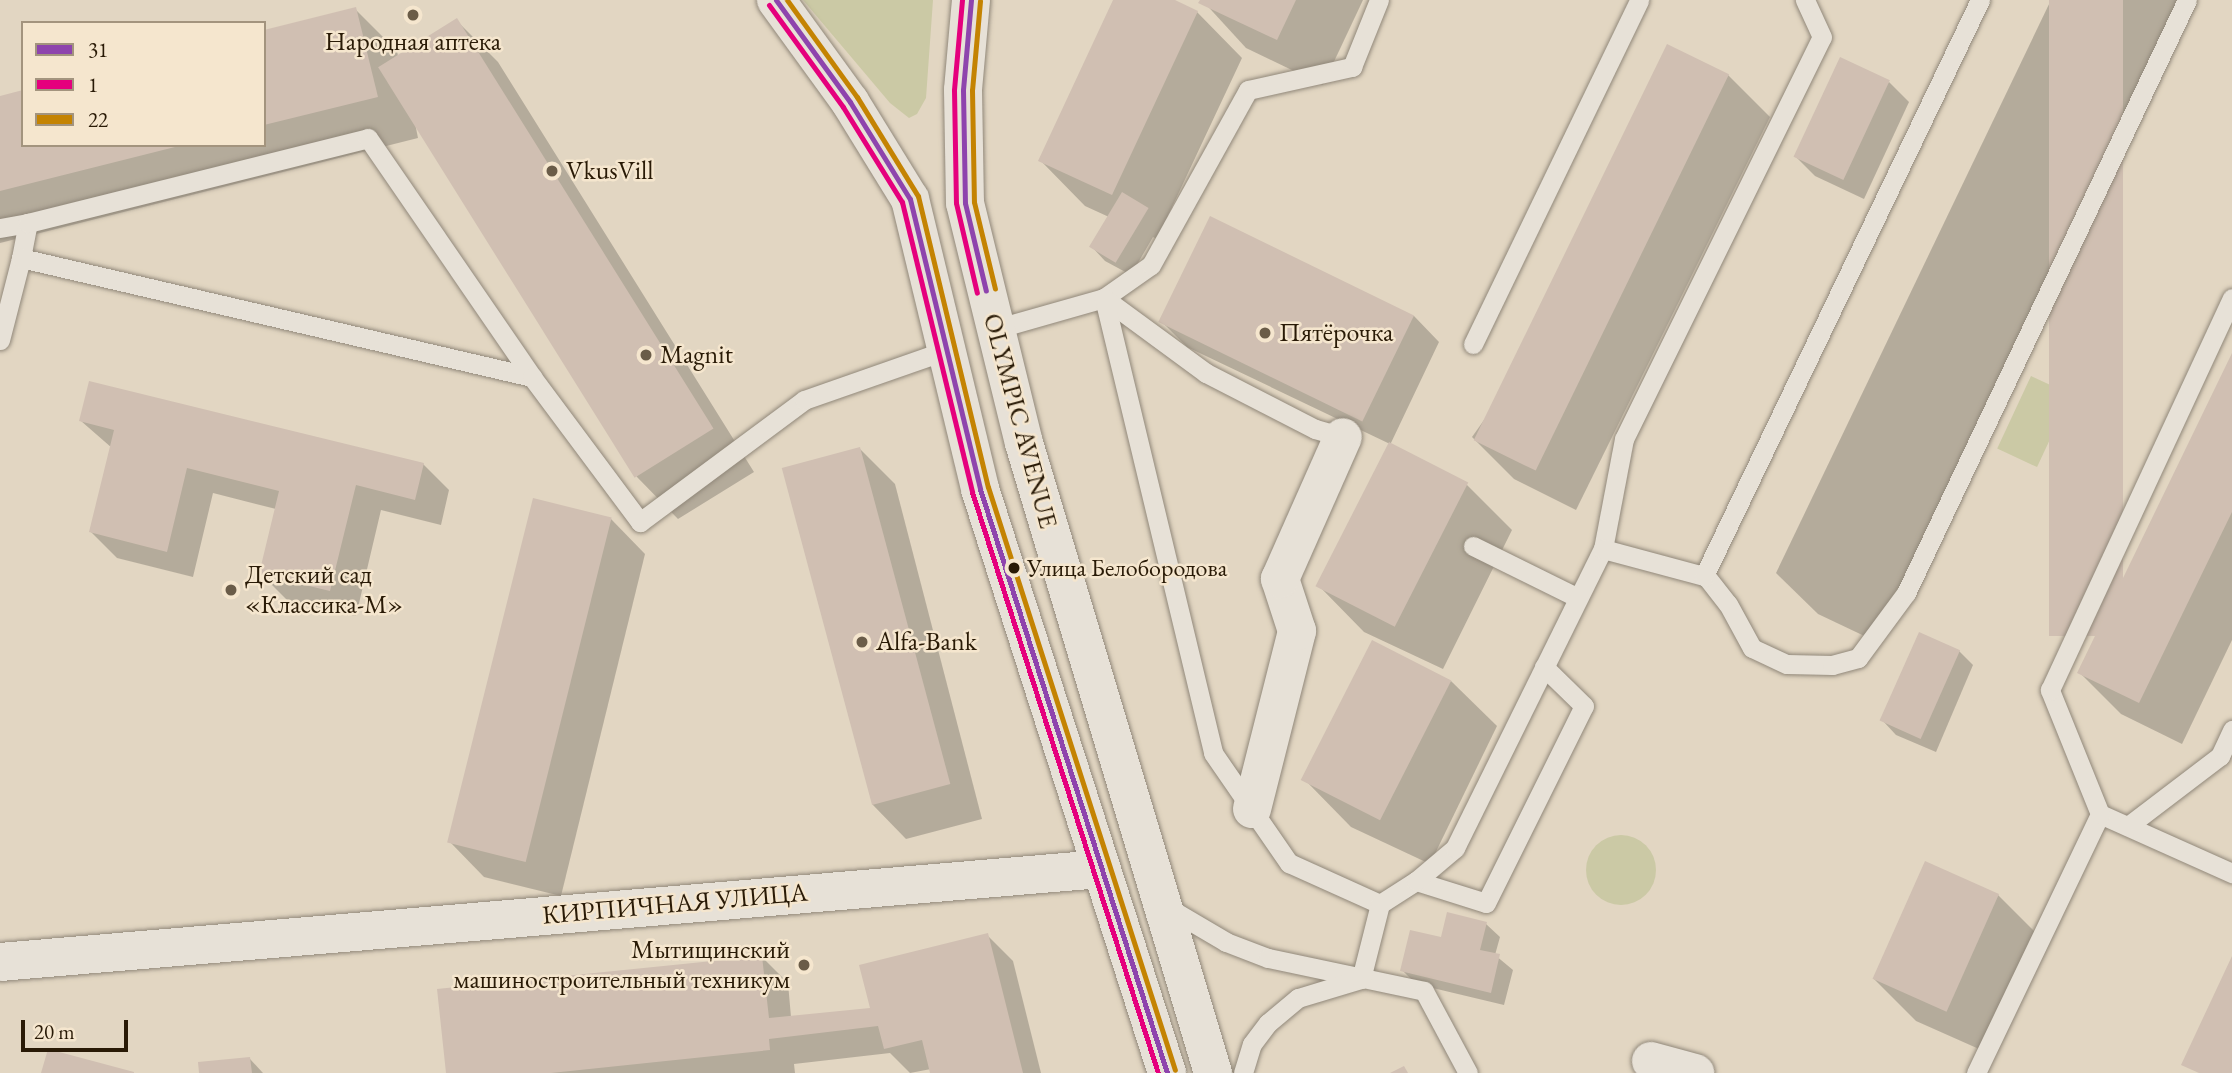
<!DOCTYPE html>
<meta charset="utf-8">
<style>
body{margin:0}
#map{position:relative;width:2232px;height:1073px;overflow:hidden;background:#e2d6c2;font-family:"EB Garamond",serif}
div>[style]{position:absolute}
.green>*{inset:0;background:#cbc9a5;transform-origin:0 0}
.round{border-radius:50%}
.shadow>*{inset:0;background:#0003}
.building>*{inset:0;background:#d0bfb2;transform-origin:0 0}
.roads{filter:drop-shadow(0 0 2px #91887a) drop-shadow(0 0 2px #91887a)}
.service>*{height:19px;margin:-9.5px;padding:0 9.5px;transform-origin:9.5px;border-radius:9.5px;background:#e7e1d7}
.minor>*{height:38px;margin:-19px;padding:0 19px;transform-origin:19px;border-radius:19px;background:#e7e1d7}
.secondary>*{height:38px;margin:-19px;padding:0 19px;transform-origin:19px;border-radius:19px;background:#e7e1d7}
.bus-1>*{height:5px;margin:-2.5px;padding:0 2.5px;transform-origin:2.5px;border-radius:2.5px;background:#8e44ad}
.bus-2>*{height:5px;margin:-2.5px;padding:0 2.5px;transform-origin:2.5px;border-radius:2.5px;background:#e5007d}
.bus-3>*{height:5px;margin:-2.5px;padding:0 2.5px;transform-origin:2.5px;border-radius:2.5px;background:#c48302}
.dots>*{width:19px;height:19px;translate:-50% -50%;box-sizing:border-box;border:4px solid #f5e6ce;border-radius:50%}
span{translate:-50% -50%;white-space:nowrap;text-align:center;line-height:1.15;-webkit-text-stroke:5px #f5e6ce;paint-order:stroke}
.bus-label{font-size:24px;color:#291a06}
.left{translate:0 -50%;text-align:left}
.poi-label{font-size:26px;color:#291a06}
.right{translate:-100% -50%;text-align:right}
.street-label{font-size:26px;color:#291a06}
.legend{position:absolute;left:21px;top:21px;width:245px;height:126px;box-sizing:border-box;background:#f5e6ce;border:2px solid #a3947e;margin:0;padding:9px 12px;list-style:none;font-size:21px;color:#291a06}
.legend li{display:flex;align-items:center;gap:14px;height:35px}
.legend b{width:35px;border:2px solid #a3947e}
.scale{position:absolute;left:21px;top:1020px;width:107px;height:32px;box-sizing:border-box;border:4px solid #291a06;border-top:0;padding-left:9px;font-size:21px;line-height:24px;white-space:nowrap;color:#291a06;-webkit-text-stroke:5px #f5e6ce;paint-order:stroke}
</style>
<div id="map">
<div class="green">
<div style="clip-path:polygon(803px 0,933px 0,926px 98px,917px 114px,909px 118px,890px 103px)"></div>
<div style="left:2031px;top:376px;width:44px;height:80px;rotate:25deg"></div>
<div class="round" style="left:1586px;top:835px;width:70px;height:70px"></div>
</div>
<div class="shadow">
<div style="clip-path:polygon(1114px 0,1171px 0,1197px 12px,1242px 58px,1157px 239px,1153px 237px,1131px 275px,1105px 261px,1092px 247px,1109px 217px,1085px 206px,1040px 160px)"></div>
<div style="clip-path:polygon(1202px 0,1363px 0,1323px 85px,1246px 48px)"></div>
<div style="clip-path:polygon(2051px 0,2185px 0,1877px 642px,1818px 614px,1776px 573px)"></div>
<div style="clip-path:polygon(355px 9px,397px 51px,398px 56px,456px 20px,498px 62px,754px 472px,678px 519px,637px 477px,415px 123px,418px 138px,0 243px,0 98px,23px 145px,264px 145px,264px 32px)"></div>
<div style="clip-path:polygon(1728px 75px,1770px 117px,1576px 510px,1514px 479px,1472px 437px)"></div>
<div style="clip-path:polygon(1889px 82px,1909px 102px,1864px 199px,1815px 176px,1795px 156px)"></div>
<div style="clip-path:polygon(1414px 316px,1439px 342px,1390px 445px,1467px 485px,1512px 530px,1443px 669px,1364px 632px,1319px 586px,1390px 444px,1187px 347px,1161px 321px)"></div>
<div style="clip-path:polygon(2232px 357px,2232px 640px,2182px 744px,2121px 714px,2079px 672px)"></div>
<div style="clip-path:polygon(81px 421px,423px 464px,449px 490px,441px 525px,381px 510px,356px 616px,287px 600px,261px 574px,276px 509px,213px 493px,193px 577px,117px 558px,91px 532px,112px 448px)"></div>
<div style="clip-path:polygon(860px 449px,895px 484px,982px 819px,906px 839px,872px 804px)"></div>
<div style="clip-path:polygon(611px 519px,645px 554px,561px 896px,484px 877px,450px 842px)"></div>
<div style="clip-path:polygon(1959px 651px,1973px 665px,1936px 752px,1896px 735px,1883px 721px)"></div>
<div style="clip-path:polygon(1451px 681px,1497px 726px,1430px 864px,1351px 827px,1306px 781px)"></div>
<div style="clip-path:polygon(1998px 895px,2040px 937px,1988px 1053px,1916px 1021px,1874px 979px)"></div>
<div style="clip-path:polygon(1486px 924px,1500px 937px,1495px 955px,1513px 970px,1504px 1005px,1416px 984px,1402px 970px,1442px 940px)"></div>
<div style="clip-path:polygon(987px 935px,1013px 961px,1041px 1073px,932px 1073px,931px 1069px,910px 1073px,890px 1053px,794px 1064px,795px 1073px,448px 1073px,762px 957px,788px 983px,791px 1017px,872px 1009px)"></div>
<div style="clip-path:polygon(250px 1059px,263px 1073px,201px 1073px)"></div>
</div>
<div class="building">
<div style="clip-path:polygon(1113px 0,1175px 0,1198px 11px,1112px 195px,1038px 161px)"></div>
<div style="clip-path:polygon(1200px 0,1296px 0,1277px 40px,1198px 3px)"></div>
<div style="left:2049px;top:0;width:74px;height:636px"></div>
<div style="clip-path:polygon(356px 7px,378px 97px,264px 125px,264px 30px)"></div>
<div style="left:457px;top:18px;width:484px;height:93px;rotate:58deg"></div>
<div style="left:1667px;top:44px;width:69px;height:441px;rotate:26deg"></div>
<div style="left:1840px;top:57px;width:55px;height:110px;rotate:25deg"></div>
<div style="clip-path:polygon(23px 90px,23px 145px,179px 146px,0 191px,0 96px)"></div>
<div style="left:1122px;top:192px;width:31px;height:64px;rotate:31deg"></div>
<div style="left:1210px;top:216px;width:227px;height:118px;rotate:26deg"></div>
<div style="clip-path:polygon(2232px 353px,2232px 512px,2139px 703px,2077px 673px)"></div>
<div style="clip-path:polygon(89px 381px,424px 463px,415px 500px,356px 485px,330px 591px,259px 574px,279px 491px,187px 468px,167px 552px,89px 532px,114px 430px,79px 421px)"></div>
<div style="left:1389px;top:442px;width:89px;height:162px;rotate:27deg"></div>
<div style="left:860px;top:447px;width:349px;height:81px;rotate:75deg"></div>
<div style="left:533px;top:498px;width:81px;height:355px;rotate:14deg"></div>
<div style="left:1919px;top:632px;width:45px;height:97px;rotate:24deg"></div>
<div style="left:1372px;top:640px;width:89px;height:157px;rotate:27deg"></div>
<div style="left:1925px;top:861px;width:81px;height:129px;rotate:24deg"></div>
<div style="clip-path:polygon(1447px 912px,1487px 922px,1480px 950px,1500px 954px,1491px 993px,1400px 971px,1410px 930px,1441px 937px)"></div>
<div style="clip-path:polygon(988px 933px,1023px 1073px,930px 1073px,922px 1040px,884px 1049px,878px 1026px,769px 1039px,770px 1050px,551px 1073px,446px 1073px,437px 989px,762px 956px,769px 1018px,870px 1008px,859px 965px)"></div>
<div style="clip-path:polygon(2232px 956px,2232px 1073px,2199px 1073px,2181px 1065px)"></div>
<div style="clip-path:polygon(48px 1049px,134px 1072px,134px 1073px,41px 1073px)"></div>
<div style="clip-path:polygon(250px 1057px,252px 1073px,199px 1073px,198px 1062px)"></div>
<div style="clip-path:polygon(1404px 1066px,1408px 1073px,1390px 1073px)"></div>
</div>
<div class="roads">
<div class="service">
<div style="left:0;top:228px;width:28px;rotate:-10deg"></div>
<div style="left:21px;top:258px;width:36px;rotate:-79deg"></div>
<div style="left:28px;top:223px;width:350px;rotate:-14deg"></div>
<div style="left:368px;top:138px;width:290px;rotate:55.5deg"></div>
<div style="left:995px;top:329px;width:113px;rotate:-15.9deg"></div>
<div style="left:1104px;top:298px;width:57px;rotate:-35.1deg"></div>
<div style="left:1151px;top:265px;width:200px;rotate:-61deg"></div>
<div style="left:1248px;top:90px;width:107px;rotate:-12.5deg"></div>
<div style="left:1352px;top:67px;width:72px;rotate:-68.1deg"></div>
<div style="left:0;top:340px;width:85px;rotate:-75.6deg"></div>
<div style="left:21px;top:258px;width:525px;rotate:13.11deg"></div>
<div style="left:532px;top:377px;width:181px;rotate:53.3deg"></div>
<div style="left:640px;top:522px;width:204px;rotate:-36.6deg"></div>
<div style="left:804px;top:400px;width:151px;rotate:-19.3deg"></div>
<div style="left:1473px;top:344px;width:382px;rotate:-64.2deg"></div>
<div style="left:1343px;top:437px;width:29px;rotate:-164deg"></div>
<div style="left:1315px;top:429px;width:123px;rotate:-152.8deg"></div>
<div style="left:1206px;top:373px;width:127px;rotate:-143.7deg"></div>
<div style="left:1104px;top:298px;width:468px;rotate:76.5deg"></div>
<div style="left:1213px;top:753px;width:134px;rotate:55.4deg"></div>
<div style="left:1289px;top:863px;width:100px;rotate:24.3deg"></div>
<div style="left:1473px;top:546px;width:117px;rotate:26.3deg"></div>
<div style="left:1603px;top:549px;width:112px;rotate:-79.2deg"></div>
<div style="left:1624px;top:439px;width:448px;rotate:-63.8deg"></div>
<div style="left:1822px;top:37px;width:41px;rotate:-114.7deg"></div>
<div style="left:1705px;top:575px;width:37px;rotate:52deg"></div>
<div style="left:1728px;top:604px;width:50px;rotate:61.4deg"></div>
<div style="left:1752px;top:648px;width:38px;rotate:25deg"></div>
<div style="left:1787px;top:664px;width:45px;rotate:1.3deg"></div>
<div style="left:1832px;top:665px;width:27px;rotate:-15deg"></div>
<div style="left:1858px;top:658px;width:81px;rotate:-53.6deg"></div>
<div style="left:1906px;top:593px;width:656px;rotate:-64.65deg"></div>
<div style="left:2100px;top:814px;width:145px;rotate:24.1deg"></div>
<div style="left:2128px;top:826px;width:116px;rotate:-37.3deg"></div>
<div style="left:2220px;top:756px;width:29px;rotate:-65deg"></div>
<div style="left:1416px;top:881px;width:73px;rotate:17.4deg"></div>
<div style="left:1486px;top:903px;width:220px;rotate:-63.6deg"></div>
<div style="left:1584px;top:706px;width:56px;rotate:-135.7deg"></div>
<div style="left:1165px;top:906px;width:71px;rotate:30.5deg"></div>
<div style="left:1226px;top:942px;width:45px;rotate:20.9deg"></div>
<div style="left:1268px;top:958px;width:159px;rotate:11.9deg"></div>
<div style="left:1424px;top:991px;width:93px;rotate:61.8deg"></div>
<div style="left:1243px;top:1073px;width:30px;rotate:-73deg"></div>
<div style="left:1252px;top:1044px;width:26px;rotate:-53deg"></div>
<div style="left:1268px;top:1023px;width:39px;rotate:-40deg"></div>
<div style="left:1298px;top:998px;width:66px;rotate:-16.8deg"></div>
<div style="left:1361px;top:979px;width:77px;rotate:-75.8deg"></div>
<div style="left:1380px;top:904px;width:43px;rotate:-32.6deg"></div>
<div style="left:1416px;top:881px;width:51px;rotate:-40.2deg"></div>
<div style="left:1455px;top:848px;width:334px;rotate:-63.7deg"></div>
<div style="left:1603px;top:549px;width:105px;rotate:15deg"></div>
<div style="left:1704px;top:576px;width:639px;rotate:-64.4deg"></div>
<div style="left:1976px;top:1073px;width:287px;rotate:-64.4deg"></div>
<div style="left:2100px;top:814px;width:134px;rotate:-112deg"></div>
<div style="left:2050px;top:690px;width:432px;rotate:-65.1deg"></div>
</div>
<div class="minor">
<div style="left:1252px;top:809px;width:184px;rotate:-75.8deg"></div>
<div style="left:1297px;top:631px;width:55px;rotate:-108.1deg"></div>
<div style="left:1280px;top:579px;width:155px;rotate:-66.1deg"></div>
<div style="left:0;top:962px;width:1104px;rotate:-4.83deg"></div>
<div style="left:1651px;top:1061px;width:46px;rotate:15.3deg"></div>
</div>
<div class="secondary">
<div style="left:776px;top:0;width:126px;rotate:54deg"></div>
<div style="left:850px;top:102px;width:114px;rotate:58.3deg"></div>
<div style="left:910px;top:199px;width:298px;rotate:76.4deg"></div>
<div style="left:980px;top:489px;width:613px;rotate:72.24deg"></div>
<div style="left:971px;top:0;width:90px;rotate:95.1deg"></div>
<div style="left:963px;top:90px;width:113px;rotate:89deg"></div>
<div style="left:965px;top:203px;width:247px;rotate:76.2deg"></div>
<div style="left:1024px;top:443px;width:658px;rotate:73.3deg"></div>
</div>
</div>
<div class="bus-1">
<div style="left:776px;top:0;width:126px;rotate:54deg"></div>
<div style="left:850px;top:102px;width:114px;rotate:58.3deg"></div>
<div style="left:910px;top:199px;width:298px;rotate:76.4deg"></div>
<div style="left:980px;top:489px;width:613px;rotate:72.24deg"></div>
<div style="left:971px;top:0;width:90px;rotate:95.1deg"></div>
<div style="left:963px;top:90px;width:113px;rotate:89deg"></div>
<div style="left:965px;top:203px;width:90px;rotate:76.6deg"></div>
</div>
<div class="bus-2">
<div style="left:962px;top:0;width:90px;rotate:95.1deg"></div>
<div style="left:954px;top:90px;width:113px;rotate:89deg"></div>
<div style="left:956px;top:203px;width:92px;rotate:76.9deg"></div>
<div style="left:769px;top:5px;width:126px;rotate:54deg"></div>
<div style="left:843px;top:107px;width:112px;rotate:58.2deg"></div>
<div style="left:902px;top:202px;width:298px;rotate:76.4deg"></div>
<div style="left:972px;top:492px;width:610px;rotate:72.25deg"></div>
</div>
<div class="bus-3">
<div style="left:787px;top:0;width:120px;rotate:54.2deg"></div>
<div style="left:857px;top:97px;width:116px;rotate:58.4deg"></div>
<div style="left:918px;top:196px;width:299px;rotate:76.5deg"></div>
<div style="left:988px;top:487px;width:612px;rotate:72.22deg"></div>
<div style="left:980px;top:1px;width:89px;rotate:95.1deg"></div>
<div style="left:972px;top:90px;width:112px;rotate:89deg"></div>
<div style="left:974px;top:202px;width:89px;rotate:76.4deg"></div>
</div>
<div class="dots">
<div style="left:413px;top:15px;background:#6a5c48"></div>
<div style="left:552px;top:171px;background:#6a5c48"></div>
<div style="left:1265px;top:333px;background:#6a5c48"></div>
<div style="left:646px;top:355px;background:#6a5c48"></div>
<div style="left:1014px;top:568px;background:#291a06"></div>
<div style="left:231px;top:590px;background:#6a5c48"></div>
<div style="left:862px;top:642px;background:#6a5c48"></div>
<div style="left:804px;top:965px;background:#6a5c48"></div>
</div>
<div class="bus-label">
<span class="left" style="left:1027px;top:568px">Улица Белобородова</span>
</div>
<div class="poi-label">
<span style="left:413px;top:42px">Народная аптека</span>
<span class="left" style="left:566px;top:171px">VkusVill</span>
<span class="left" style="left:1279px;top:333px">Пятёрочка</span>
<span class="left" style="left:660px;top:355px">Magnit</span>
<span class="left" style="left:245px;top:590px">Детский сад<br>«Классика-М»</span>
<span class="left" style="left:876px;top:642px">Alfa-Bank</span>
<span class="right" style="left:790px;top:965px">Мытищинский<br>машиностроительный техникум</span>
</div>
<div class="street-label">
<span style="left:1020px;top:421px;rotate:75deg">OLYMPIC AVENUE</span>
<span style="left:675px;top:904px;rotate:-5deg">КИРПИЧНАЯ УЛИЦА</span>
</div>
<ul class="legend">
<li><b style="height:9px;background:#8e44ad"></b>31</li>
<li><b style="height:9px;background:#e5007d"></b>1</li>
<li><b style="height:9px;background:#c48302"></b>22</li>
</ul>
<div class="scale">20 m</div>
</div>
